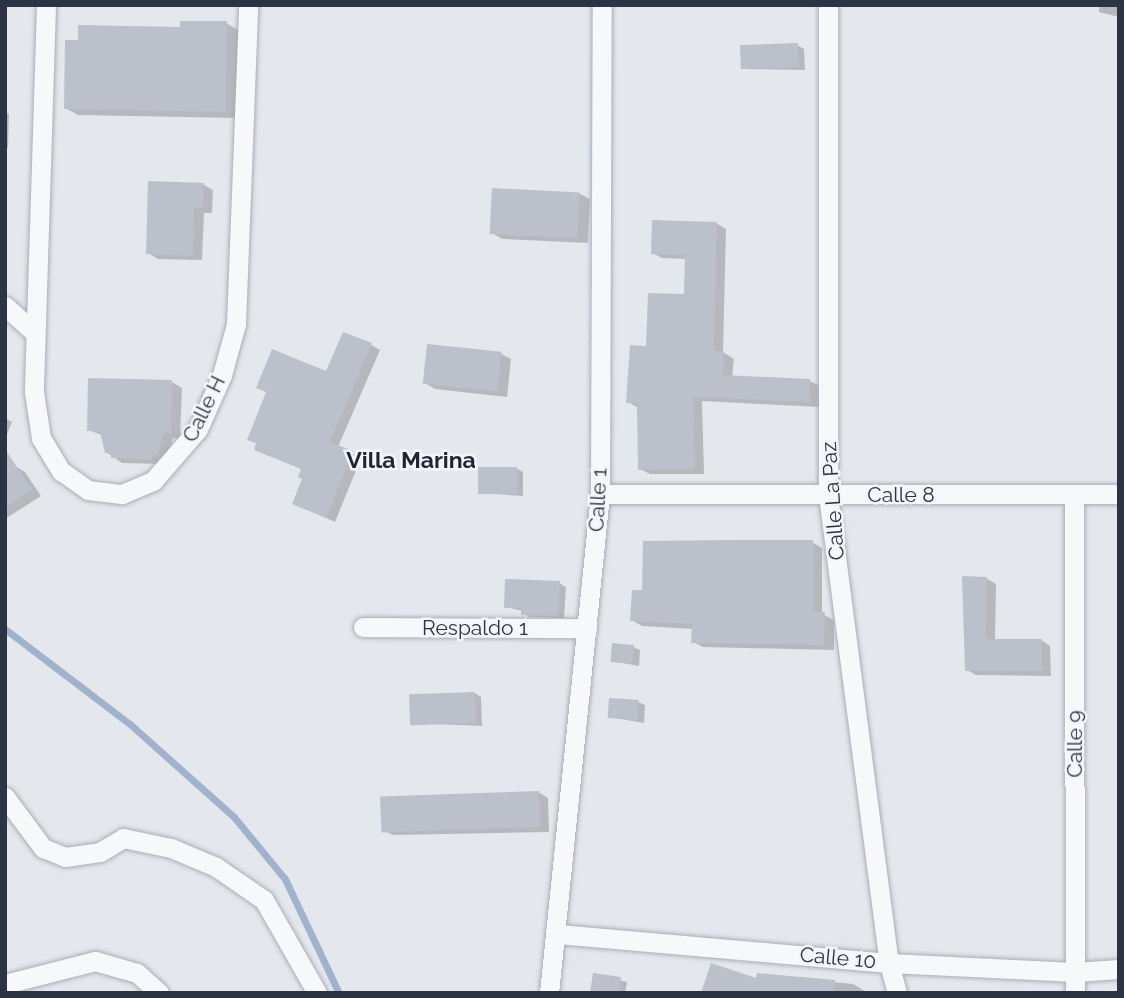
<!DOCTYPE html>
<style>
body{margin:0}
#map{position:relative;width:1124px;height:998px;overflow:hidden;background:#e4e7ec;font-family:Raleway,sans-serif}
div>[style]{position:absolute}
.shadow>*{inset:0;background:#0003}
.stream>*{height:7px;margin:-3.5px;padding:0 3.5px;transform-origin:3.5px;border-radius:3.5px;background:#9fb4cc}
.building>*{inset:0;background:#bbc0ca;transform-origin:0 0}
.roads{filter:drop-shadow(0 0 2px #a9aeb7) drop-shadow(0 0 2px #a9aeb7)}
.street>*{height:19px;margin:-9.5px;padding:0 9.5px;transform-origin:9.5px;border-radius:9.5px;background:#f7f8fa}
span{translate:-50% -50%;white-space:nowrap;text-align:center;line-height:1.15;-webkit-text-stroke:5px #f4f6f9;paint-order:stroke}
.street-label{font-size:21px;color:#2b3445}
.neighbourhood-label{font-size:23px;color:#1d2536;font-weight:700}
.frame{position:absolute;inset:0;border:7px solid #2b3445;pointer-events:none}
</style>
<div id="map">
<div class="shadow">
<div style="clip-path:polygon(1099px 5px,1119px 5px,1119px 17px,1099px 12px)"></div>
<div style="clip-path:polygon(226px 23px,238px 30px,238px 118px,78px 115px,65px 108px,182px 29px)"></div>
<div style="clip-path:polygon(797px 45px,804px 49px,805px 70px,743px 69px)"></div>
<div style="clip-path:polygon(5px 112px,9px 114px,8px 148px,5px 147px)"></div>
<div style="clip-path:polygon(204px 185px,213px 190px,212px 213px,204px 213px,202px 260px,158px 259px,148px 253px)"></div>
<div style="clip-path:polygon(580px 194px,590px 199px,588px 243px,502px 239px,492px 233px)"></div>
<div style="clip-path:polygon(716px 223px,726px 229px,723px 352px,734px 359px,732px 377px,810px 381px,820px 386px,819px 407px,702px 401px,704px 474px,650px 474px,640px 469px,637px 407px,628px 402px,648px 347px,686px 295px,687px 259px,662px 258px,652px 253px)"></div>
<div style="clip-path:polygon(371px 345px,380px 350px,338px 447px,361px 458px,335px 522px,294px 503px,304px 479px,303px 470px,249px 439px,327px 373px)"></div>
<div style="clip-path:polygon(501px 354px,511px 359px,507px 397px,435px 389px,425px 383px)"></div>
<div style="clip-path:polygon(172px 382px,182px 388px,180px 438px,173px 438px,168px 459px,161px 464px,122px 463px,106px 452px,102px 435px,88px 430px)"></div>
<div style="clip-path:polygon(5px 418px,12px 422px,5px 439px)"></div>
<div style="clip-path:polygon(15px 466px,25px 472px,41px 496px,5px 519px,5px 473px)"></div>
<div style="clip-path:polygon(516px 468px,523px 472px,523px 496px,480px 493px)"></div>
<div style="clip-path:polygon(812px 542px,822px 548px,822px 614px,834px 620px,834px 650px,703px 647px,693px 642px,694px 629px,642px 626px,632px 620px,644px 592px)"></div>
<div style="clip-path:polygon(986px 578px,996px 584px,995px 640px,1041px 640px,1050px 646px,1051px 676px,976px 675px,967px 670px)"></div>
<div style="clip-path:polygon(559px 583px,566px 587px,564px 618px,529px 617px,523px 611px,506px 607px)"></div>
<div style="clip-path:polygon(633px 647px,640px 650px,639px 666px,612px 661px)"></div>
<div style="clip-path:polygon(475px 693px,481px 697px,482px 726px,411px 723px)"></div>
<div style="clip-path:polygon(638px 702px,645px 705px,644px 723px,609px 717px)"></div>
<div style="clip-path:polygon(538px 792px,548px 798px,549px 832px,393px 835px,383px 830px)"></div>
<div style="clip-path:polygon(595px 975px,627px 982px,625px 993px,592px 993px)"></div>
<div style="clip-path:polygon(758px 975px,853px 984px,868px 993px,703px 993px,758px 980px)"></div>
</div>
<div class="stream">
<div style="left:5px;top:629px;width:158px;rotate:37.3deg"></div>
<div style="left:131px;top:725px;width:138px;rotate:41.8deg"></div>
<div style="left:234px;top:817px;width:80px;rotate:50.6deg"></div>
<div style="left:285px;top:879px;width:126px;rotate:64.7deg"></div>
</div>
<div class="building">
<div style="clip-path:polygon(180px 21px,227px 21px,226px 112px,64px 109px,65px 40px,78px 40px,78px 25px,180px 27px)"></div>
<div style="left:798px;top:43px;width:24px;height:58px;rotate:88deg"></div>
<div style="clip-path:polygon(148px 181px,204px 183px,203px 208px,194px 208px,193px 256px,146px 254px)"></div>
<div style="left:492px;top:188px;width:88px;height:46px;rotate:3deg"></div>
<div style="clip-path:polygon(652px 220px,717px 222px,714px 351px,724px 351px,723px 375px,810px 379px,809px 402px,693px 397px,695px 469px,638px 470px,637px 403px,626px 403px,630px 345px,646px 346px,648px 293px,684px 294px,685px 255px,651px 254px)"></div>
<div style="clip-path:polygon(343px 332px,372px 343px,330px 442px,353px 451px,326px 518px,292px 504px,302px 479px,298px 477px,301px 469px,254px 450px,256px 443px,247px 440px,266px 392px,256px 388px,272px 349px,326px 371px)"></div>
<div style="left:427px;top:344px;width:75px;height:40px;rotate:6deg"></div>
<div style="clip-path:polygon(88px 378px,172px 380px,171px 433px,163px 433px,158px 455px,152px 455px,152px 460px,111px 458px,111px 453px,105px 453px,100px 431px,87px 431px)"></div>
<div style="clip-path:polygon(5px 449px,32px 490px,5px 508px)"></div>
<div style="left:478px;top:467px;width:39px;height:27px"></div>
<div style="clip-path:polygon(736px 540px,813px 540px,813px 612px,825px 612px,824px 645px,691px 643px,692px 624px,630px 621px,632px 590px,642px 590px,643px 541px)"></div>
<div style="clip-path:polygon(962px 576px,987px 577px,986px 639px,1042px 639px,1042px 671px,965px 671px)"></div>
<div style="clip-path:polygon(505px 579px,560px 581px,558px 616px,521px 615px,521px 608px,504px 608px)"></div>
<div style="left:612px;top:643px;width:22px;height:19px;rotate:5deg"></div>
<div style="left:475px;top:692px;width:31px;height:66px;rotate:88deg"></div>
<div style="left:609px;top:698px;width:30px;height:20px;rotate:4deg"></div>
<div style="left:539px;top:791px;width:36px;height:159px;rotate:88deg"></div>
<div style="clip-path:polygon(711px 963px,756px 978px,757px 973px,835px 980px,834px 993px,701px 993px)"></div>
<div style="clip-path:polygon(593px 973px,621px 977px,619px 993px,590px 993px)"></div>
</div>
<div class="roads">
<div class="street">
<div style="left:46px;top:5px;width:387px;rotate:91.8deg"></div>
<div style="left:34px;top:392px;width:47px;rotate:81.3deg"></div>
<div style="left:41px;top:438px;width:39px;rotate:59deg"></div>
<div style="left:61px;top:471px;width:33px;rotate:35deg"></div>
<div style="left:88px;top:490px;width:34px;rotate:7deg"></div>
<div style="left:122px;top:494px;width:34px;rotate:-23deg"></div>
<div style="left:153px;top:481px;width:69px;rotate:-49.1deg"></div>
<div style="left:198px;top:429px;width:59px;rotate:-66deg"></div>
<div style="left:222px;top:375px;width:53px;rotate:-74.6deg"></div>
<div style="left:236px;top:324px;width:319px;rotate:-87.8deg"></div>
<div style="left:828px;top:5px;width:490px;rotate:90deg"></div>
<div style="left:828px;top:495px;width:472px;rotate:82.6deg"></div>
<div style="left:889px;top:963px;width:31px;rotate:75deg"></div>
<div style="left:5px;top:306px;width:38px;rotate:42deg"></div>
<div style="left:600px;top:494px;width:519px"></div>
<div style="left:1074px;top:495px;width:498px;rotate:89.9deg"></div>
<div style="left:363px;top:627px;width:224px;rotate:0.3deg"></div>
<div style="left:5px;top:797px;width:64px;rotate:53.3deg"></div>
<div style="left:43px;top:848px;width:24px;rotate:22deg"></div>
<div style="left:65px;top:857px;width:35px;rotate:-8deg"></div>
<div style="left:100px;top:852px;width:27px;rotate:-31deg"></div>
<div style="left:123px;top:838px;width:49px;rotate:11.8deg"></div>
<div style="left:171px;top:848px;width:49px;rotate:22.9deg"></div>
<div style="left:216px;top:867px;width:58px;rotate:34.5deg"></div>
<div style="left:264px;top:900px;width:107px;rotate:60.3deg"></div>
<div style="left:558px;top:934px;width:332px;rotate:5deg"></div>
<div style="left:889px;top:963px;width:186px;rotate:2.8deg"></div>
<div style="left:1075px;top:972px;width:44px;rotate:-3.9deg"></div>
<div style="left:5px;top:984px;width:93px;rotate:-14.3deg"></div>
<div style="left:95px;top:961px;width:44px;rotate:15.9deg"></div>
<div style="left:137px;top:973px;width:30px;rotate:42deg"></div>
<div style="left:549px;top:993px;width:502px;rotate:-84.16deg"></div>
<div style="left:600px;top:494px;width:489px;rotate:-89.8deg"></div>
</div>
</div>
<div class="street-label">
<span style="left:204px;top:409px;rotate:-64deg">Calle H</span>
<span style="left:901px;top:495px">Calle 8</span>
<span style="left:598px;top:500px;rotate:-87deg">Calle 1</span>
<span style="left:833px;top:501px;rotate:-94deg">Calle La Paz</span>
<span style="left:475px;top:628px">Respaldo 1</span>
<span style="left:1075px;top:744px;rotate:-90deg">Calle 9</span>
<span style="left:838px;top:958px;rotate:5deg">Calle 10</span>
</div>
<div class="neighbourhood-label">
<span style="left:411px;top:460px">Villa Marina</span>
</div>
<div class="frame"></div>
</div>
